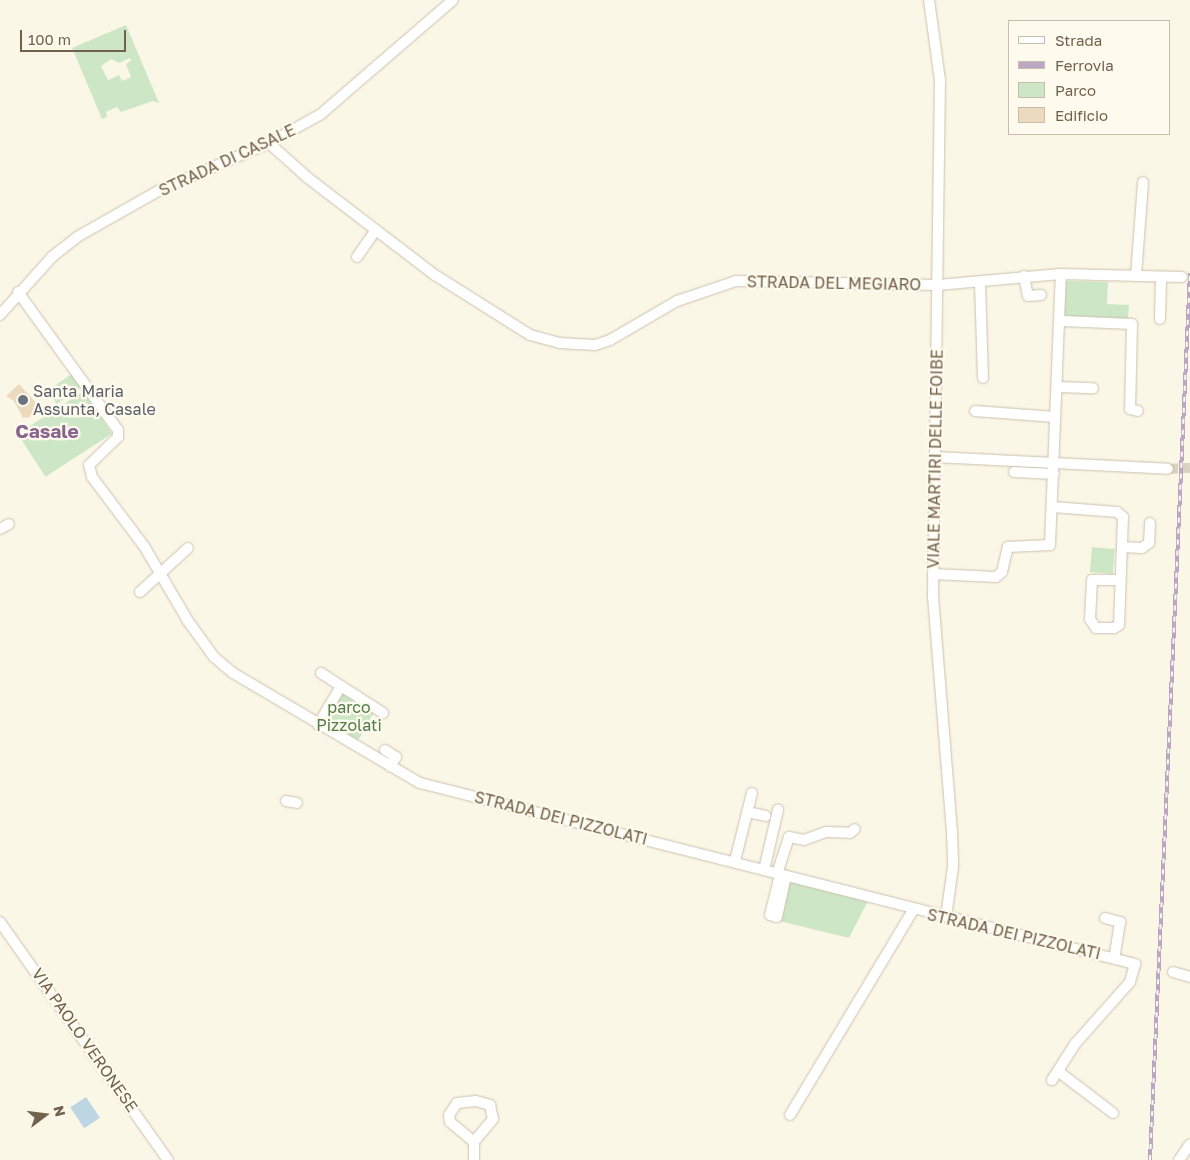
<!DOCTYPE html>
<style>
body{margin:0}
#map{position:relative;width:1190px;height:1160px;overflow:hidden;background:#fbf7e7;font-family:"Golos Text",sans-serif}
div>[style]{position:absolute}
.green>*{inset:0;background:#cde7c6;transform-origin:0 0}
.water>*{inset:0;background:#bdd6e3;transform-origin:0 0}
.building>*{inset:0;background:#ecdabf}
.minor-tunnel>*{height:10px;margin-top:-5px;transform-origin:0;background:repeating-linear-gradient(90deg,#d9d2c0 0 10px,transparent 0 15px)}
.roads{filter:drop-shadow(0 0 1px #ccc1ae) drop-shadow(0 0 1px #ccc1ae)}
.minor>*{height:10px;margin:-5px;padding:0 5px;transform-origin:5px;border-radius:5px;background:#fff}
.rail>*{height:4px;margin-top:-2px;transform-origin:0;background:repeating-linear-gradient(90deg,#fefaed 0 5.5px,#bca6c4 0 11px);box-sizing:border-box;border-block:1px solid #bca6c4}
.dots>*{width:14px;height:14px;translate:-50% -50%;box-sizing:border-box;border:2px solid #fefaed;border-radius:50%}
span{translate:-50% -50%;white-space:nowrap;text-align:center;line-height:1.15;-webkit-text-stroke:4.5px #fefaed;paint-order:stroke}
.street-label{font-size:16px;color:#72624d}
.worship-label{font-size:16px;color:#5b616d}
.left{translate:0 -50%;text-align:left}
.park-label{font-size:16px;color:#4f7c49}
.quarter-label{font-size:19px;color:#89658e;font-weight:700}
.legend{position:absolute;left:1008px;top:20px;width:162px;height:115px;box-sizing:border-box;background:#fefaed;border:1px solid #c6bdad;margin:0;padding:6px 9px;list-style:none;font-size:15px;color:#72624d}
.legend li{display:flex;align-items:center;gap:10px;height:25px}
.legend b{width:25px;border:1px solid #c6bdad}
.north{position:absolute;left:20px;top:1090px;width:50px;height:50px;-webkit-text-stroke:4px #fefaed;paint-order:stroke;rotate:75deg;font-size:14px;font-weight:700;line-height:20px;text-align:center;color:#72624d}
.north::after{content:'';display:block;margin:auto;width:18px;height:22px;background:#72624d;clip-path:polygon(50% 0,100% 100%,50% 72%,0 100%)}
.scale{position:absolute;left:20px;top:30px;width:106px;height:22px;box-sizing:border-box;border:2px solid #72624d;border-top:0;padding-left:6px;font-size:15px;line-height:18px;white-space:nowrap;color:#72624d;-webkit-text-stroke:4px #fefaed;paint-order:stroke}
</style>
<div id="map">
<div class="green">
<div style="clip-path:polygon(evenodd,126px 25px,159px 103px,153px 101px,121px 112px,117px 107px,106px 112px,107px 117px,102px 119px,72px 48px,126px 25px,130px 58px,131px 61px,126px 64px,131px 77px,122px 81px,119px 75px,108px 80px,101px 66px,111px 59px,119px 63px,130px 58px)"></div>
<div style="clip-path:polygon(1065px 281px,1108px 282px,1107px 304px,1129px 305px,1128px 320px,1064px 318px)"></div>
<div style="left:73px;top:373px;width:16px;height:31px;rotate:55deg"></div>
<div style="left:84px;top:391px;width:51px;height:79px;rotate:57deg"></div>
<div style="left:1092px;top:547px;width:23px;height:25px;rotate:5deg"></div>
<div style="left:342px;top:693px;width:37px;height:34px;rotate:29deg"></div>
<div style="clip-path:polygon(787px 881px,868px 901px,849px 938px,779px 921px)"></div>
</div>
<div class="water">
<div style="left:86px;top:1097px;width:25px;height:19px;rotate:56deg"></div>
</div>
<div class="building">
<div style="clip-path:polygon(19px 384px,39px 406px,31px 417px,23px 418px,14px 401px,6px 396px)"></div>
</div>
<div class="minor-tunnel">
<div style="left:1168px;top:469px;width:22px;rotate:-3deg"></div>
</div>
<div class="roads">
<div class="minor">
<div style="left:929px;top:0;width:81px;rotate:82.2deg"></div>
<div style="left:940px;top:80px;width:516px;rotate:90.78deg"></div>
<div style="left:933px;top:596px;width:237px;rotate:85.4deg"></div>
<div style="left:952px;top:832px;width:35px;rotate:88deg"></div>
<div style="left:953px;top:867px;width:50px;rotate:98deg"></div>
<div style="left:269px;top:143px;width:52px;rotate:41.9deg"></div>
<div style="left:308px;top:178px;width:160px;rotate:37.4deg"></div>
<div style="left:435px;top:275px;width:112px;rotate:32.3deg"></div>
<div style="left:530px;top:335px;width:30px;rotate:15deg"></div>
<div style="left:559px;top:343px;width:36px;rotate:3deg"></div>
<div style="left:595px;top:345px;width:16px;rotate:-18deg"></div>
<div style="left:610px;top:340px;width:78px;rotate:-30.2deg"></div>
<div style="left:677px;top:301px;width:62px;rotate:-18.7deg"></div>
<div style="left:736px;top:281px;width:202px;rotate:1.1deg"></div>
<div style="left:938px;top:285px;width:123px;rotate:-5.1deg"></div>
<div style="left:1061px;top:274px;width:121px;rotate:1.4deg"></div>
<div style="left:357px;top:257px;width:33px;rotate:-55deg"></div>
<div style="left:1024px;top:276px;width:20px;rotate:79deg"></div>
<div style="left:1028px;top:296px;width:13px;rotate:-4deg"></div>
<div style="left:1136px;top:276px;width:94px;rotate:-85.7deg"></div>
<div style="left:980px;top:283px;width:95px;rotate:88.2deg"></div>
<div style="left:18px;top:292px;width:170px;rotate:54.1deg"></div>
<div style="left:118px;top:430px;width:7px;rotate:90deg"></div>
<div style="left:118px;top:437px;width:40px;rotate:136deg"></div>
<div style="left:89px;top:465px;width:12px;rotate:76deg"></div>
<div style="left:92px;top:477px;width:86px;rotate:53deg"></div>
<div style="left:144px;top:546px;width:87px;rotate:59.6deg"></div>
<div style="left:188px;top:621px;width:44px;rotate:54.2deg"></div>
<div style="left:214px;top:657px;width:25px;rotate:40deg"></div>
<div style="left:233px;top:673px;width:217px;rotate:30.5deg"></div>
<div style="left:420px;top:783px;width:738px;rotate:14.21deg"></div>
<div style="left:1135px;top:964px;width:19px;rotate:106deg"></div>
<div style="left:1130px;top:982px;width:83px;rotate:131.6deg"></div>
<div style="left:1075px;top:1044px;width:43px;rotate:122.6deg"></div>
<div style="left:0;top:315px;width:79px;rotate:-48.1deg"></div>
<div style="left:53px;top:256px;width:31px;rotate:-38deg"></div>
<div style="left:77px;top:237px;width:93px;rotate:-29.6deg"></div>
<div style="left:158px;top:191px;width:121px;rotate:-23.4deg"></div>
<div style="left:269px;top:143px;width:60px;rotate:-29.1deg"></div>
<div style="left:321px;top:114px;width:174px;rotate:-40.8deg"></div>
<div style="left:1160px;top:319px;width:42px;rotate:-88.6deg"></div>
<div style="left:1062px;top:321px;width:70px;rotate:2.5deg"></div>
<div style="left:1132px;top:324px;width:85px;rotate:91.3deg"></div>
<div style="left:1130px;top:409px;width:8px;rotate:14deg"></div>
<div style="left:1058px;top:387px;width:35px;rotate:2deg"></div>
<div style="left:975px;top:411px;width:80px;rotate:4.3deg"></div>
<div style="left:935px;top:457px;width:233px;rotate:2.9deg"></div>
<div style="left:1014px;top:472px;width:40px;rotate:2.9deg"></div>
<div style="left:1053px;top:507px;width:64px;rotate:4.5deg"></div>
<div style="left:1117px;top:512px;width:8px;rotate:40deg"></div>
<div style="left:1123px;top:517px;width:108px;rotate:92.1deg"></div>
<div style="left:1119px;top:625px;width:6px;rotate:149deg"></div>
<div style="left:1114px;top:628px;width:18px;rotate:180deg"></div>
<div style="left:1096px;top:628px;width:11px;rotate:-124deg"></div>
<div style="left:1090px;top:619px;width:39px;rotate:-87deg"></div>
<div style="left:1092px;top:580px;width:28px"></div>
<div style="left:0;top:529px;width:10px;rotate:-29deg"></div>
<div style="left:1122px;top:547px;width:20px;rotate:3deg"></div>
<div style="left:1142px;top:548px;width:9px;rotate:-36deg"></div>
<div style="left:1149px;top:543px;width:20px;rotate:-87deg"></div>
<div style="left:933px;top:574px;width:63px;rotate:2.7deg"></div>
<div style="left:996px;top:577px;width:8px;rotate:-40deg"></div>
<div style="left:1002px;top:572px;width:26px;rotate:-77deg"></div>
<div style="left:1008px;top:547px;width:42px;rotate:-2.7deg"></div>
<div style="left:1050px;top:545px;width:271px;rotate:-87.7deg"></div>
<div style="left:140px;top:592px;width:65px;rotate:-42.5deg"></div>
<div style="left:321px;top:673px;width:24px;rotate:33deg"></div>
<div style="left:318px;top:725px;width:45px;rotate:-59.5deg"></div>
<div style="left:341px;top:686px;width:50px;rotate:32.7deg"></div>
<div style="left:385px;top:750px;width:13px;rotate:32deg"></div>
<div style="left:396px;top:757px;width:11px;rotate:124deg"></div>
<div style="left:286px;top:801px;width:11px;rotate:10deg"></div>
<div style="left:747px;top:812px;width:19px;rotate:12deg"></div>
<div style="left:735px;top:861px;width:70px;rotate:-76deg"></div>
<div style="left:764px;top:870px;width:62px;rotate:-76.9deg"></div>
<div style="left:777px;top:874px;width:39px;rotate:-72deg"></div>
<div style="left:789px;top:837px;width:15px;rotate:11deg"></div>
<div style="left:804px;top:840px;width:23px;rotate:-20deg"></div>
<div style="left:826px;top:832px;width:24px;rotate:2deg"></div>
<div style="left:850px;top:833px;width:6px;rotate:-39deg"></div>
<div style="left:780px;top:875px;width:41px;rotate:104deg"></div>
<div style="left:770px;top:915px;width:7px;rotate:16deg"></div>
<div style="left:777px;top:917px;width:42px;rotate:-77.6deg"></div>
<div style="left:1105px;top:918px;width:16px;rotate:15deg"></div>
<div style="left:1120px;top:922px;width:36px;rotate:99deg"></div>
<div style="left:0;top:922px;width:291px;rotate:54.8deg"></div>
<div style="left:1173px;top:972px;width:18px;rotate:16deg"></div>
<div style="left:1059px;top:1072px;width:68px;rotate:37.2deg"></div>
<div style="left:476px;top:1101px;width:15px;rotate:16deg"></div>
<div style="left:490px;top:1105px;width:14px;rotate:78deg"></div>
<div style="left:493px;top:1119px;width:30px;rotate:130deg"></div>
<div style="left:474px;top:1142px;width:31px;rotate:-140deg"></div>
<div style="left:450px;top:1122px;width:7px;rotate:-98deg"></div>
<div style="left:449px;top:1115px;width:14px;rotate:-56deg"></div>
<div style="left:457px;top:1103px;width:19px;rotate:-6deg"></div>
<div style="left:790px;top:1115px;width:239px;rotate:-59deg"></div>
<div style="left:474px;top:1142px;width:18px;rotate:90deg"></div>
<div style="left:1179px;top:1160px;width:19px;rotate:-55deg"></div>
</div>
</div>
<div class="rail">
<div style="left:1150px;top:1160px;width:888px;rotate:-87.42deg"></div>
</div>
<div class="dots">
<div style="left:23px;top:400px;background:#6b7280"></div>
</div>
<div class="street-label">
<span style="left:227px;top:160px;rotate:-25deg">STRADA DI CASALE</span>
<span style="left:834px;top:283px;rotate:1deg">STRADA DEL MEGIARO</span>
<span style="left:935px;top:459px;rotate:-89deg">VIALE MARTIRI DELLE FOIBE</span>
<span style="left:561px;top:818px;rotate:14deg">STRADA DEI PIZZOLATI</span>
<span style="left:1014px;top:934px;rotate:13deg">STRADA DEI PIZZOLATI</span>
<span style="left:85px;top:1040px;rotate:55deg">VIA PAOLO VERONESE</span>
</div>
<div class="worship-label">
<span class="left" style="left:33px;top:400px">Santa Maria<br>Assunta, Casale</span>
</div>
<div class="park-label">
<span style="left:349px;top:716px">parco<br>Pizzolati</span>
</div>
<div class="quarter-label">
<span style="left:47px;top:431px">Casale</span>
</div>
<ul class="legend">
<li><b style="height:6px;background:#fff"></b>Strada</li>
<li><b style="height:6px;background:#bca6c4"></b>Ferrovia</li>
<li><b style="height:14px;background:#cde7c6"></b>Parco</li>
<li><b style="height:14px;background:#ecdabf"></b>Edificio</li>
</ul>
<div class="north">N</div>
<div class="scale">100 m</div>
</div>
